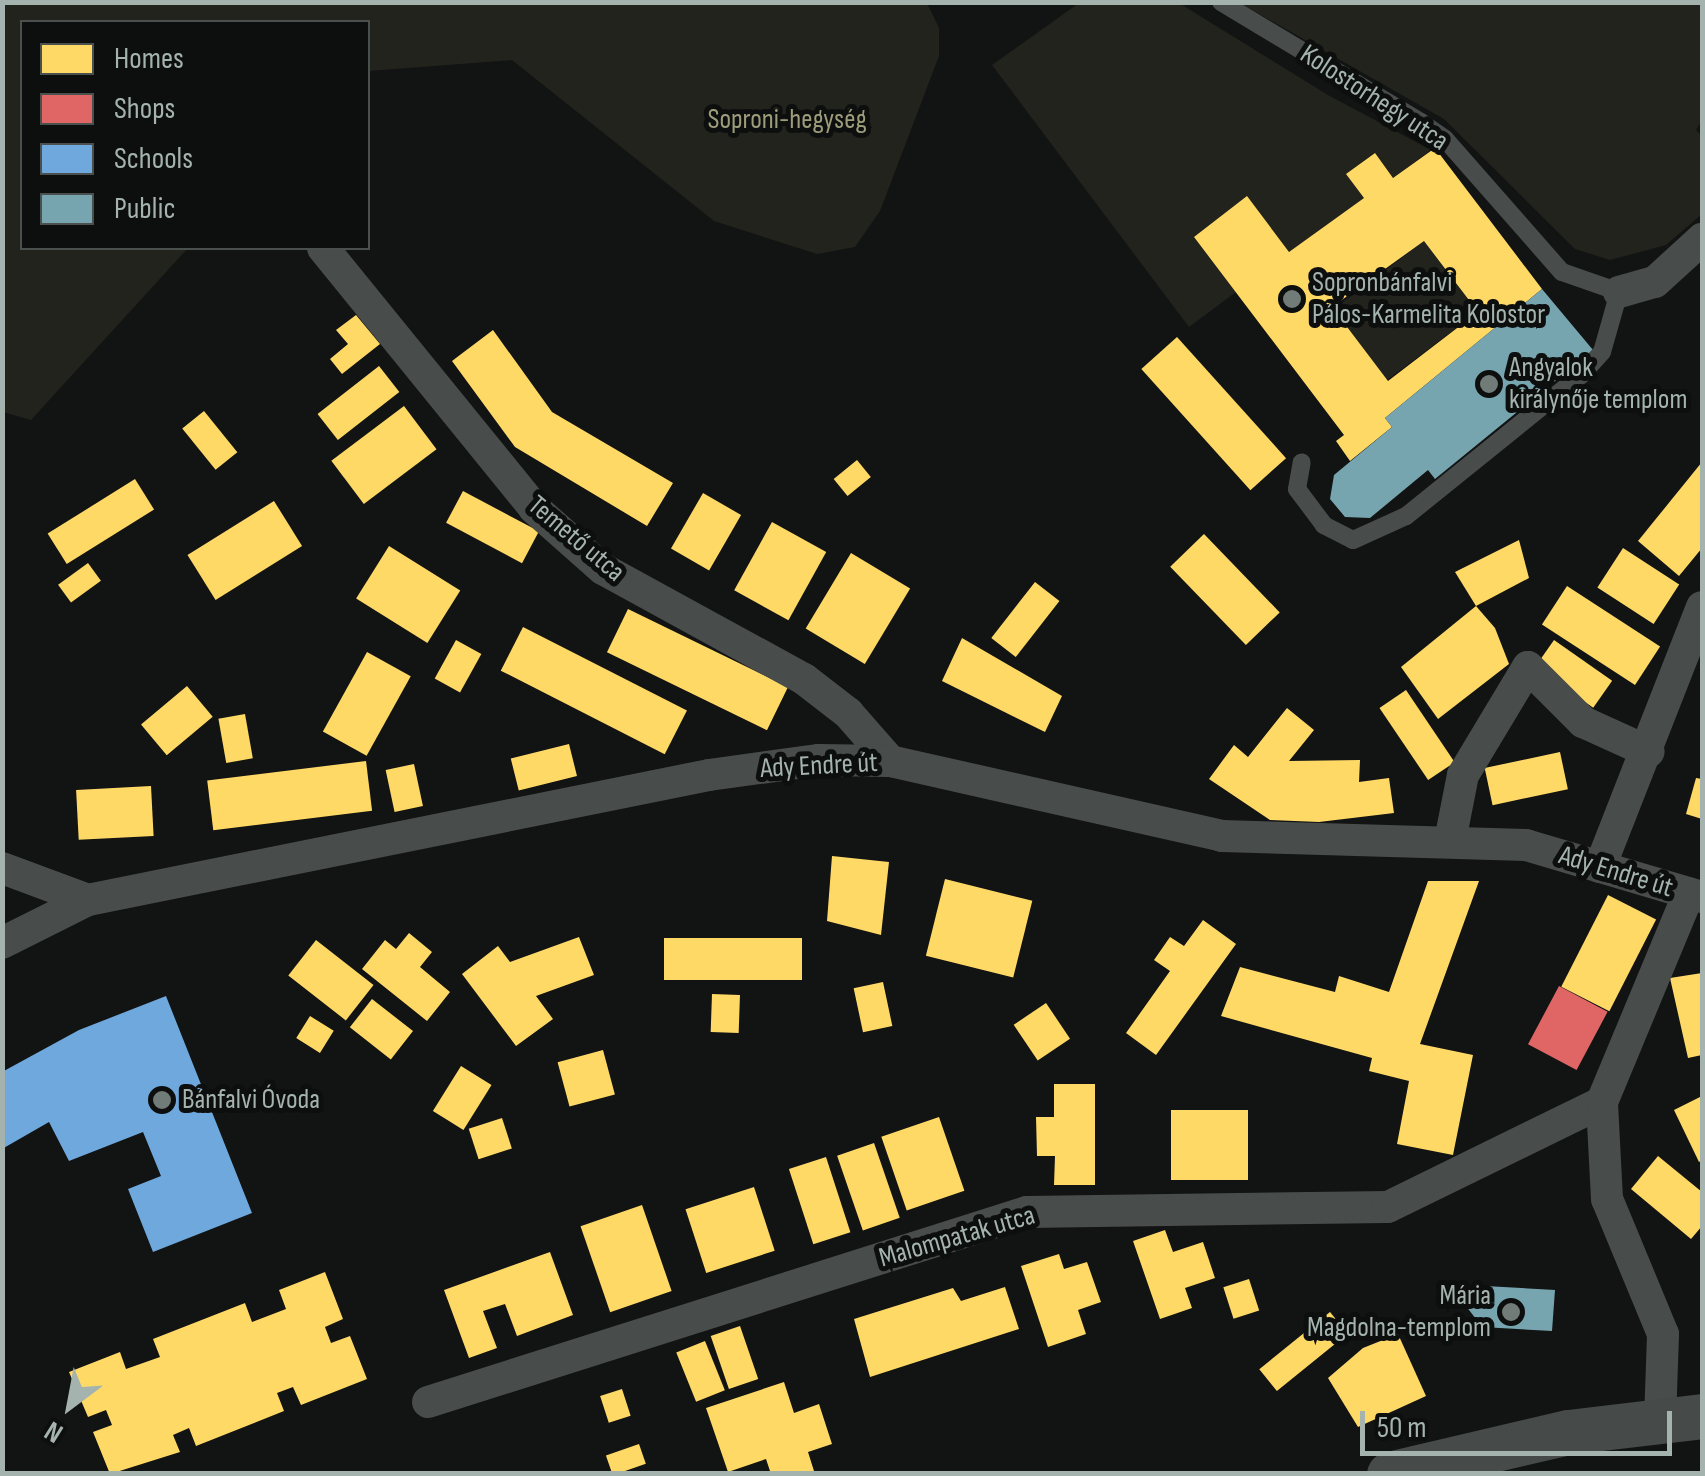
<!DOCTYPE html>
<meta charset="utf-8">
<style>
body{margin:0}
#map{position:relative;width:1705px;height:1476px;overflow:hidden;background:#121313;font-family:"Sofia Sans Condensed",sans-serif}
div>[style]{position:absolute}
.green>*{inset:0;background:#23231d;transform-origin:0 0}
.homes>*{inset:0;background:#ffd966;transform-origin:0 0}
.shops>*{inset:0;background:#e06666;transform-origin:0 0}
.schools>*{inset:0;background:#6fa8dc}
.public>*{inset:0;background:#76a5af}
.lane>*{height:18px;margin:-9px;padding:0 9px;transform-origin:9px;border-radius:9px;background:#484c4b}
.street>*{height:32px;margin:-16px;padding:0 16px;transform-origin:16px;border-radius:16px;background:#484c4b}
.secondary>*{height:45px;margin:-22.5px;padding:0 22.5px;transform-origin:22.5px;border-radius:22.5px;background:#464a49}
.dots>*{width:28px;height:28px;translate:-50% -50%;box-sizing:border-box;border:5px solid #0d0e0e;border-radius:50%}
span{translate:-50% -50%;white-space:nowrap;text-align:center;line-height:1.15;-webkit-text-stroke:10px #0d0e0e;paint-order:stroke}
.street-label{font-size:28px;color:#a4b3ad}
.park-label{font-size:28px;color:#9e9d7b}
.poi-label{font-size:28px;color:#a4b3ad}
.left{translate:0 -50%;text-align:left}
.right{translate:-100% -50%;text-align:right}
.frame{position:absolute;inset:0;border:5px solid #a4b3ad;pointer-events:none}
.legend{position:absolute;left:20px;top:20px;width:350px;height:230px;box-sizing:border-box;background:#0d0e0e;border:2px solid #49504e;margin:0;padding:12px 18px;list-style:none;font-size:30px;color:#a4b3ad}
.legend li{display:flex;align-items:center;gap:20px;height:50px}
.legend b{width:50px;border:2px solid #49504e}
.north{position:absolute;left:20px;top:1356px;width:100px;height:100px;-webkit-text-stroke:8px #0d0e0e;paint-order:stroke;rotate:212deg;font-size:28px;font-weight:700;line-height:40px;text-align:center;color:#a4b3ad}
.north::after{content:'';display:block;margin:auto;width:35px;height:45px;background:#a4b3ad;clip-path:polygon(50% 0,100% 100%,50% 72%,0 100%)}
.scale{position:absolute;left:1360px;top:1411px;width:312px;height:45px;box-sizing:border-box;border:5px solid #a4b3ad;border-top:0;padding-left:12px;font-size:30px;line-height:35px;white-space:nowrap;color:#a4b3ad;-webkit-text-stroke:8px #0d0e0e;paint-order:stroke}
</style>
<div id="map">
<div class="green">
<div style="clip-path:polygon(2px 3px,927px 3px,939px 28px,939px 56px,880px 211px,855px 247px,817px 254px,714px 221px,512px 60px,368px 71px,368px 22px,22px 22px,22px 248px,188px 248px,31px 420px,3px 412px)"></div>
<div style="clip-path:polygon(1079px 3px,1179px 3px,1328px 95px,1431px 150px,1393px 178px,1374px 153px,1346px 174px,1364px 198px,1289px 252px,1247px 197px,1194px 237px,1236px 292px,1189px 327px,992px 65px)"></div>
<div style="clip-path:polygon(1240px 3px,1702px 3px,1702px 120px,1696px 130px,1702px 136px,1702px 214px,1666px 245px,1610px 260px,1575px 249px,1444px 119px)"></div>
<div style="left:1424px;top:241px;width:89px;height:113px;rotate:53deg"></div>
</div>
<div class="homes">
<div style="clip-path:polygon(evenodd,1435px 148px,1542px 289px,1385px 418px,1392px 427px,1350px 461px,1336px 441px,1344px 435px,1194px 237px,1247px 196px,1289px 252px,1364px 198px,1346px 174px,1375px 153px,1393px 178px,1435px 148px,1424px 241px,1478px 312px,1388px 381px,1332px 307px,1424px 241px)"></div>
<div style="clip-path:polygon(356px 315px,380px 344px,342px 374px,330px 359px,348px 344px,336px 330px)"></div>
<div style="clip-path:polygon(493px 330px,552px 412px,673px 483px,647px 526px,515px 447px,452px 361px)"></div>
<div style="left:1177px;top:337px;width:163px;height:48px;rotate:48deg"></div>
<div style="left:379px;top:366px;width:33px;height:78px;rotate:52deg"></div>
<div style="left:404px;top:406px;width:54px;height:91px;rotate:53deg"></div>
<div style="left:204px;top:411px;width:53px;height:28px;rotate:51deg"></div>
<div style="left:857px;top:460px;width:22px;height:30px;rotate:51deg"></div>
<div style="clip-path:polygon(1702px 462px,1702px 548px,1679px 576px,1638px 541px)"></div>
<div style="left:135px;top:479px;width:36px;height:103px;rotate:58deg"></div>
<div style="left:463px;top:491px;width:86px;height:36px;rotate:28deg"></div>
<div style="left:703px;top:493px;width:44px;height:64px;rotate:30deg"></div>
<div style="left:274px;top:501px;width:53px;height:102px;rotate:58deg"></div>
<div style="left:772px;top:522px;width:62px;height:78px;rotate:29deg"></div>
<div style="left:1204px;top:534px;width:109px;height:47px;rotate:46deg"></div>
<div style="clip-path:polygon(1519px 540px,1529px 578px,1476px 606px,1455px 572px)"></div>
<div style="left:389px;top:546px;width:84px;height:62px;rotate:32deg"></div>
<div style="left:1623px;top:548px;width:67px;height:47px;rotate:33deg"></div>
<div style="left:851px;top:553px;width:69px;height:88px;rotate:31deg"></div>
<div style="left:88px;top:563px;width:22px;height:37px;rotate:54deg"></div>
<div style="left:1035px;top:582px;width:31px;height:71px;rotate:38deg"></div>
<div style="left:1567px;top:586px;width:111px;height:46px;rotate:33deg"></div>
<div style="clip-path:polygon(1476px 606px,1495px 628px,1509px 664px,1438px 719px,1401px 667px)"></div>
<div style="left:628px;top:609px;width:178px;height:48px;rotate:26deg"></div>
<div style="left:523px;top:627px;width:184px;height:49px;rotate:27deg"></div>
<div style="clip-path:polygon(962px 638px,1062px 696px,1045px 732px,942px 681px)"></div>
<div style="left:456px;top:640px;width:29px;height:44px;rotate:29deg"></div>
<div style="left:1554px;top:640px;width:71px;height:33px;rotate:35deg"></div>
<div style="left:367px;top:652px;width:50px;height:91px;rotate:29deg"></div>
<div style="left:187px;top:686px;width:40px;height:60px;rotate:50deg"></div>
<div style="left:1406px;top:690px;width:87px;height:32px;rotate:56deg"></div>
<div style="clip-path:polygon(1287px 708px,1314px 730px,1289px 761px,1360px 760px,1359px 782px,1389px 778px,1394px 813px,1319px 822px,1270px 820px,1209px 779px,1234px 745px,1248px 757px)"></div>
<div style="left:245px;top:714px;width:45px;height:27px;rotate:80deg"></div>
<div style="left:569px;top:744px;width:33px;height:60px;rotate:76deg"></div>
<div style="left:1560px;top:752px;width:38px;height:77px;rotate:78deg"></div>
<div style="left:366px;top:761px;width:50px;height:160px;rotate:83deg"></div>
<div style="left:414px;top:764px;width:43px;height:29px;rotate:78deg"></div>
<div style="clip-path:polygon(1696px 778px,1702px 779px,1702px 819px,1686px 814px)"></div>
<div style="left:151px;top:786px;width:50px;height:75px;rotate:87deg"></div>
<div style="clip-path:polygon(832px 856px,889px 862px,881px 935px,827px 921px)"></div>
<div style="left:945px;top:879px;width:90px;height:79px;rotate:14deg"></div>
<div style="clip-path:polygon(1428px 881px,1479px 881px,1420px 1044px,1473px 1055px,1453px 1155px,1397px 1144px,1409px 1081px,1369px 1071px,1372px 1058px,1221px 1016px,1240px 967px,1335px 992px,1339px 976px,1389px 992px)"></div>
<div style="left:1608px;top:895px;width:54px;height:103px;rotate:27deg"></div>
<div style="clip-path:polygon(1203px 920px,1236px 944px,1156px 1055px,1126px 1033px,1170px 971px,1154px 960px,1170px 937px,1184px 946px)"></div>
<div style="clip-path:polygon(409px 933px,432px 952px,420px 967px,450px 992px,427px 1021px,362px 969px,385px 940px,396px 949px)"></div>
<div style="clip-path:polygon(579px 937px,594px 975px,536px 996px,553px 1019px,516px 1046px,462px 974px,498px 946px,510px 962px)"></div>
<div style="left:664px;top:938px;width:138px;height:42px"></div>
<div style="left:316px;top:940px;width:73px;height:45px;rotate:38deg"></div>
<div style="clip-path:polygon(1702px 973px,1702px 1055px,1688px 1058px,1670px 978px)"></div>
<div style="left:883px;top:982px;width:45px;height:30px;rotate:78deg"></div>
<div style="left:712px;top:994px;width:28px;height:38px;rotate:2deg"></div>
<div style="left:372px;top:999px;width:52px;height:36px;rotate:38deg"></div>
<div style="left:1046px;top:1003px;width:43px;height:39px;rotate:56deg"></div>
<div style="left:310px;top:1016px;width:28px;height:26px;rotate:32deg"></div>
<div style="left:603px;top:1050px;width:46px;height:47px;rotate:75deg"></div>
<div style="left:461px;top:1066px;width:36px;height:53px;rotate:32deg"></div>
<div style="clip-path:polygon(1054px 1084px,1095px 1084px,1095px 1185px,1054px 1185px,1055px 1156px,1037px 1156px,1036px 1117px,1054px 1117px)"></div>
<div style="clip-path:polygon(1702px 1096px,1702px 1160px,1699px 1162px,1674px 1110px)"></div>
<div style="left:1171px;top:1110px;width:77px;height:70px"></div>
<div style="left:939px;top:1117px;width:78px;height:61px;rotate:71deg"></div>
<div style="left:502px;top:1118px;width:32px;height:35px;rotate:72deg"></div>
<div style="left:874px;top:1143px;width:79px;height:39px;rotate:71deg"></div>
<div style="clip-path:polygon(1658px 1156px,1702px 1192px,1702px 1226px,1691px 1239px,1631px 1189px)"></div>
<div style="left:826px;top:1157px;width:79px;height:39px;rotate:72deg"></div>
<div style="left:754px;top:1187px;width:67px;height:72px;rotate:72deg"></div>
<div style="left:642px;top:1205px;width:91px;height:65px;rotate:71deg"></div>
<div style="clip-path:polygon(1165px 1230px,1173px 1252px,1203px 1242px,1215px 1278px,1185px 1288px,1192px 1308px,1160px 1319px,1133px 1241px)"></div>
<div style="clip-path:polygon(550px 1252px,573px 1315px,517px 1336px,505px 1304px,483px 1311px,497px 1348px,469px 1358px,444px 1290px)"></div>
<div style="clip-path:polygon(1059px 1254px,1064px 1269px,1087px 1262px,1101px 1302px,1078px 1310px,1086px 1334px,1048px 1347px,1021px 1266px)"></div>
<div style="clip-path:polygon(325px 1272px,343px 1319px,325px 1327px,331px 1343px,350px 1336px,367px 1379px,301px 1405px,293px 1387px,277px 1393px,284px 1411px,196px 1446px,189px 1428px,173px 1435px,180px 1452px,110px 1474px,93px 1432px,112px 1425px,106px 1410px,88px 1417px,69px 1372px,120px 1352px,126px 1369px,160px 1357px,153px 1339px,245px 1303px,252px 1322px,286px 1309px,279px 1290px)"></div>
<div style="left:1249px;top:1279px;width:33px;height:27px;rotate:72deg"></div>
<div style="clip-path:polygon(1005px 1287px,1019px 1329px,870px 1377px,854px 1319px,953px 1288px,961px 1301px)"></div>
<div style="left:1330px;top:1312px;width:28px;height:91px;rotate:51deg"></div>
<div style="left:740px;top:1326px;width:56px;height:31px;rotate:71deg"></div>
<div style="clip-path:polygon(1398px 1334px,1426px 1396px,1358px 1427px,1328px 1378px,1363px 1348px)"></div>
<div style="left:705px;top:1341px;width:53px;height:31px;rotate:68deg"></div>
<div style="clip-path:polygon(784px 1382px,794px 1413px,819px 1404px,832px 1444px,808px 1452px,814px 1471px,808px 1474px,771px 1474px,766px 1459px,728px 1472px,706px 1408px)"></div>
<div style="left:622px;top:1389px;width:28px;height:23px;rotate:72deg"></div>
<div style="left:639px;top:1444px;width:21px;height:35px;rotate:71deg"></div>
</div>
<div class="shops">
<div style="left:1559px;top:986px;width:55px;height:66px;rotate:28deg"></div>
</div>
<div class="schools">
<div style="clip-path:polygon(166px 996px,252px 1213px,153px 1252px,128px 1189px,161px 1176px,143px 1132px,69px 1161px,49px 1122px,2px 1149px,2px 1072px,79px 1030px)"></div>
</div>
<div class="public">
<div style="clip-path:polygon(1542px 289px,1593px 350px,1435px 479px,1428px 470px,1370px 518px,1345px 517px,1330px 499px,1334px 475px,1392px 427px,1385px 418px)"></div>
<div style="clip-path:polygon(1485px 1286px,1555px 1290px,1552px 1331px,1482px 1327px,1466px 1306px)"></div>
</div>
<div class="lane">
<div style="left:1221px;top:2px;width:233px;rotate:31deg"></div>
<div style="left:1421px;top:122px;width:29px;rotate:35deg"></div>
<div style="left:1445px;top:139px;width:177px;rotate:48.7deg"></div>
<div style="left:1562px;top:272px;width:60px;rotate:19.3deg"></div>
<div style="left:1619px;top:292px;width:62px;rotate:105.8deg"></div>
<div style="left:1602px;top:352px;width:31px;rotate:132deg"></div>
<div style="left:1581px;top:375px;width:225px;rotate:141.1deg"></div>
<div style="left:1406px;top:516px;width:58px;rotate:155.6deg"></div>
<div style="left:1353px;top:540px;width:33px;rotate:-153deg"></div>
<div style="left:1324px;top:525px;width:45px;rotate:-126.9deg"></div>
<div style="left:1297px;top:489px;width:27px;rotate:-80deg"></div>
</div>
<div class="street">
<div style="left:323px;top:248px;width:335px;rotate:50.9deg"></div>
<div style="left:534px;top:508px;width:92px;rotate:41.5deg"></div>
<div style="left:603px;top:569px;width:229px;rotate:28.7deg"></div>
<div style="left:804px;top:679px;width:56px;rotate:37.7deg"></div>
<div style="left:848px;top:713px;width:64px;rotate:48.8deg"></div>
<div style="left:1619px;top:292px;width:37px;rotate:-16deg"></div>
<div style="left:1655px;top:282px;width:64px;rotate:-42.5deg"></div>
<div style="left:1450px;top:841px;width:67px;rotate:-78.9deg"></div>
<div style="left:1463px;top:775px;width:126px;rotate:-59deg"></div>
<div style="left:1528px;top:667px;width:78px;rotate:45deg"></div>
<div style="left:1583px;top:722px;width:72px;rotate:24.4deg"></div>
<div style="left:1600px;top:867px;width:279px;rotate:-68.6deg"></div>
<div style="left:2px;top:868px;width:92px;rotate:20.4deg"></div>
<div style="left:2px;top:943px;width:96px;rotate:-26.6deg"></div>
<div style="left:88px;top:900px;width:633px;rotate:-11.38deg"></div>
<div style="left:709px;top:775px;width:111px;rotate:-7.8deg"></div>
<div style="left:819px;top:760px;width:71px;rotate:0.8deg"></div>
<div style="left:890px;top:761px;width:340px;rotate:12.7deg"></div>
<div style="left:1222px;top:836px;width:304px;rotate:1.7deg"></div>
<div style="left:1526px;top:845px;width:184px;rotate:16.5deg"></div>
<div style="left:428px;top:1402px;width:628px;rotate:-17.6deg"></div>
<div style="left:1027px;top:1212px;width:361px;rotate:-0.8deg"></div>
<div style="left:1388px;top:1207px;width:238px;rotate:-26.1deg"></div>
<div style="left:1660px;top:1421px;width:87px;rotate:-88deg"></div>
<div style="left:1663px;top:1334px;width:146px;rotate:-112.5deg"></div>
<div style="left:1607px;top:1199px;width:97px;rotate:-93deg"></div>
<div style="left:1602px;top:1102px;width:226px;rotate:-67.4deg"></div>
</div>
<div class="secondary">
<div style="left:1389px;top:1474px;width:184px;rotate:-13.2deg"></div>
<div style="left:1568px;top:1432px;width:135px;rotate:-6.8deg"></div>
</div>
<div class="dots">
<div style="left:1292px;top:299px;background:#717b77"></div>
<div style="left:1489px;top:384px;background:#717b77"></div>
<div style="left:162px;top:1100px;background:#717b77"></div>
<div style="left:1511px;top:1312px;background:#717b77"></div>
</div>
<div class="street-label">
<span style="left:1374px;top:98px;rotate:33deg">Kolostorhegy utca</span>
<span style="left:576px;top:539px;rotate:40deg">Temető utca</span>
<span style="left:819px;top:766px;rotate:-3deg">Ady Endre út</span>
<span style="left:1616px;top:872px;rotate:17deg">Ady Endre út</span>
<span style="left:957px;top:1237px;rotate:-16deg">Malompatak utca</span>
</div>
<div class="park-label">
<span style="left:787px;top:120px">Soproni-hegység</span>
</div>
<div class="poi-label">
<span class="left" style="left:1312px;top:299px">Sopronbánfalvi<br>Pálos-Karmelita Kolostor</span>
<span class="left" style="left:1509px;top:384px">Angyalok<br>királynője templom</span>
<span class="left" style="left:182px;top:1100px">Bánfalvi Óvoda</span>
<span class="right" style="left:1491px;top:1312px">Mária<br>Magdolna-templom</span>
</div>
<div class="frame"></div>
<ul class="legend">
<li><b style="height:28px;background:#ffd966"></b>Homes</li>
<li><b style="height:28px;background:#e06666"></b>Shops</li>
<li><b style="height:28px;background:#6fa8dc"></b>Schools</li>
<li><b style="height:28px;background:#76a5af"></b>Public</li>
</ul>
<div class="north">N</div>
<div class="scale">50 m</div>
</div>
